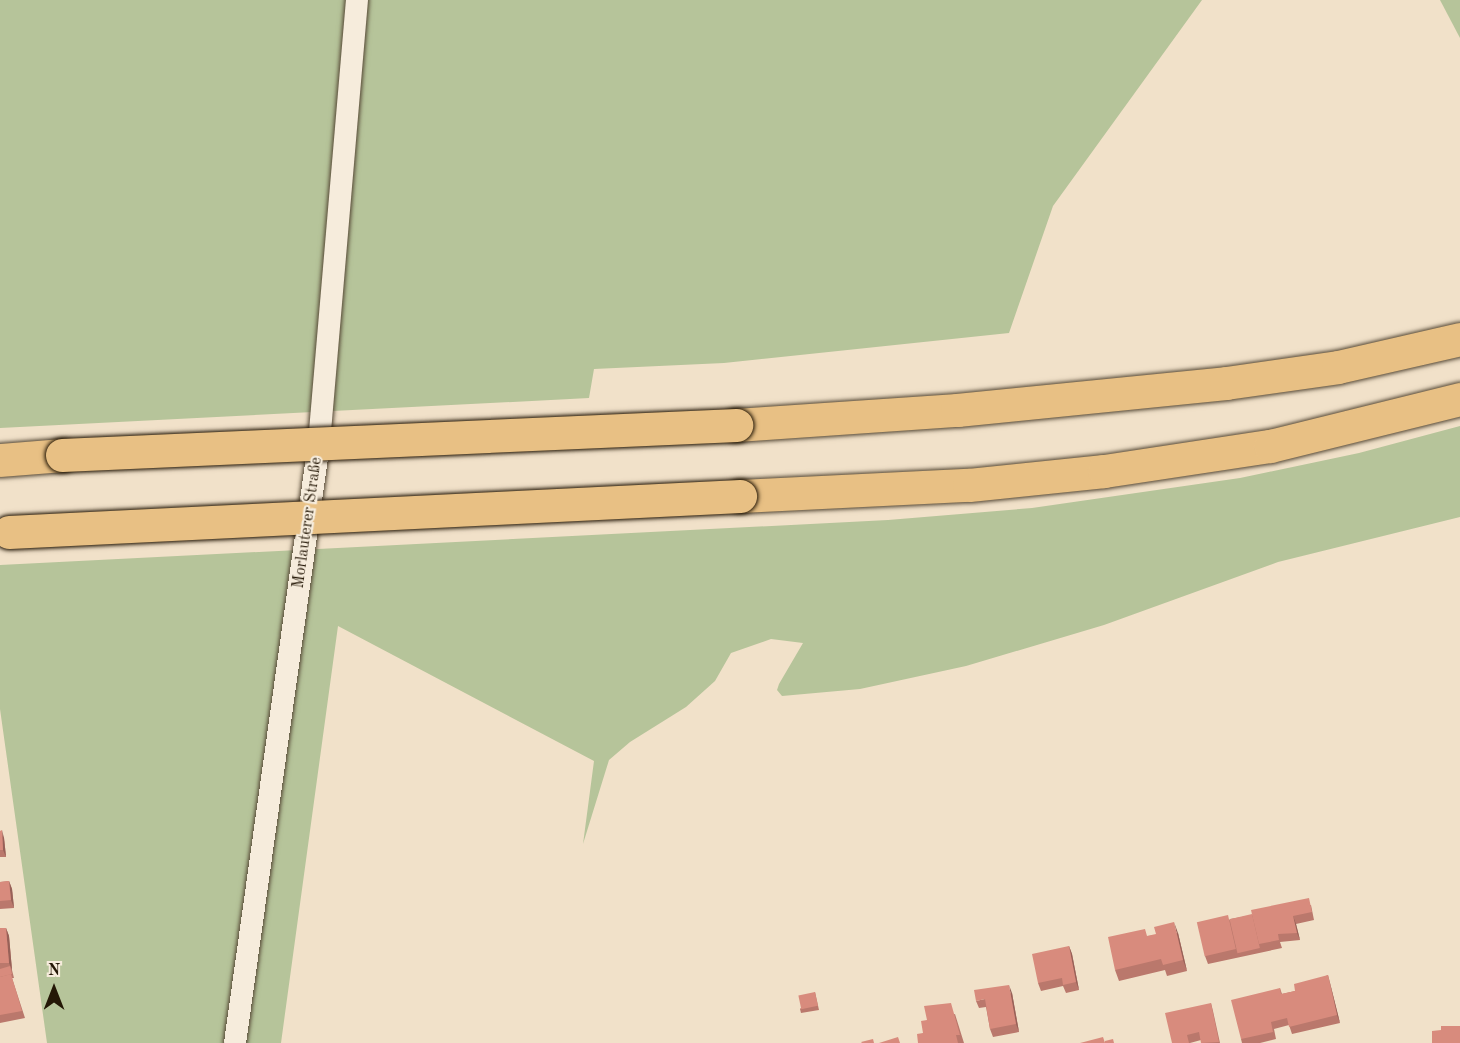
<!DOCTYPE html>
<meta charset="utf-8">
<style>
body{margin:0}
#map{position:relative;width:1460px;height:1043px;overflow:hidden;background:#f1e1c9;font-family:"Old Standard TT",serif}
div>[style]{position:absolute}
.green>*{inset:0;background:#b6c49a}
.roads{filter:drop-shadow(0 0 2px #574a37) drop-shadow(0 0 2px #574a37)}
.tertiary>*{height:22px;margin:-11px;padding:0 11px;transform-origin:11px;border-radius:11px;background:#f6ecdc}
.motorway>*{height:33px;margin:-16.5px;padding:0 16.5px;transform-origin:16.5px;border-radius:16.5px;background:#e8c084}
.bridges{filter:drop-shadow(0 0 2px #241706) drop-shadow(0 0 2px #241706)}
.motorway-bridge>*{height:33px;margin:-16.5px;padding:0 16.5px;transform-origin:16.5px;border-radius:16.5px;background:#e8c084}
.wall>*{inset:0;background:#ba786c}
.shaded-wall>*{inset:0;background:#976158}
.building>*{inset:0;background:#d88b7d;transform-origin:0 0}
span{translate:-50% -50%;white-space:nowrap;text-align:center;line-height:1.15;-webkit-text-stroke:4.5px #f6ecdc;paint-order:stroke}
.street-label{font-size:16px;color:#241706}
.north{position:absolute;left:24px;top:959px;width:60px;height:60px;-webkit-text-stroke:4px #f6ecdc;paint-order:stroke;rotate:0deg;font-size:16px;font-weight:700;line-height:24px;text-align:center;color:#241706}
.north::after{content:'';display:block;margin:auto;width:21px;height:27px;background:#241706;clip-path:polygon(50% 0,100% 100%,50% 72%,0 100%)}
</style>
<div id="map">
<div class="green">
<div style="clip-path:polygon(0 0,1202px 0,1053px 206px,1009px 333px,724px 363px,594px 369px,589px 398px,0 428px)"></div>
<div style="clip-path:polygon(1440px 0,1460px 0,1460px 38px)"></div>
<div style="clip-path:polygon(1460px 426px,1460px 517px,1278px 562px,1104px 625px,966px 666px,860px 689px,782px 696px,777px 690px,779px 684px,803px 643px,771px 639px,731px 653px,715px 681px,686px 707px,630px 742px,609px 760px,583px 844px,594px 761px,338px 626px,281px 1043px,47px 1043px,0 709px,0 565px,888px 520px,1032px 508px,1240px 478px,1359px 453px)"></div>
</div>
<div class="roads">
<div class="tertiary">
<div style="left:235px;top:1043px;width:606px;rotate:-82.03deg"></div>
<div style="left:319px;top:443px;width:445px;rotate:-85.1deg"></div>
</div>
<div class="motorway">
<div style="left:736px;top:425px;width:222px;rotate:-3.9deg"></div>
<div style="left:957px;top:410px;width:270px;rotate:-5.7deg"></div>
<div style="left:1226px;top:383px;width:113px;rotate:-8.1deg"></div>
<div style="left:1338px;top:367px;width:125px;rotate:-12.9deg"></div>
<div style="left:0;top:460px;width:62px;rotate:-4.6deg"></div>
<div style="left:740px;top:496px;width:229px;rotate:-2.8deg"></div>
<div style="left:969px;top:485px;width:136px;rotate:-5.9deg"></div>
<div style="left:1104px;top:471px;width:168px;rotate:-8.6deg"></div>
<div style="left:1270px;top:446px;width:196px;rotate:-13.9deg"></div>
</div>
</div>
<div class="bridges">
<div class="motorway-bridge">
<div style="left:62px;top:455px;width:675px;rotate:-2.55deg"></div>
<div style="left:9px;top:532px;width:732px;rotate:-2.82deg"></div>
</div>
</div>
<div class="wall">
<div style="clip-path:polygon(0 831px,4px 838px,6px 857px,0 857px)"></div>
<div style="clip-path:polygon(9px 881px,12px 889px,14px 908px,0 909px,0 882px)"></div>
<div style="clip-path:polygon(1311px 905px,1314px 920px,1296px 924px,1300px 940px,1280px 942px,1282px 948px,1208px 964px,1205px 956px,1230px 919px)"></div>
<div style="clip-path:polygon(0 928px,6px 928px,9px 936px,12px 970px,14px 978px,12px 978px,25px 1018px,0 1023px)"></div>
<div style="clip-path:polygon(1178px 933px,1187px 971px,1167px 976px,1165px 970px,1119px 981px,1115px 970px,1148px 936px)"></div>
<div style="clip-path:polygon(1069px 946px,1072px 954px,1079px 990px,1066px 993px,1063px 986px,1041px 991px,1038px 983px)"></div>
<div style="clip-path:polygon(1328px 975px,1340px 1023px,1292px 1034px,1289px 1025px,1274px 1029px,1276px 1039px,1260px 1043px,1242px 1043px,1241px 1039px,1280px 988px,1282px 994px,1295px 991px)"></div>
<div style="clip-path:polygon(815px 992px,819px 1010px,801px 1013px,800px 1009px)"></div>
<div style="clip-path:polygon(1012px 993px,1019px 1032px,993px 1037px,990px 1029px,986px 1007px,979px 1008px,976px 1001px)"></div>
<div style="clip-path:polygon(1211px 1003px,1213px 1011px,1220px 1043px,1201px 1043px,1201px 1040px,1190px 1043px,1172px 1043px)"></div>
<div style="clip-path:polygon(955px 1014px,964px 1043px,918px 1043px,923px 1033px,927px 1020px)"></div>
</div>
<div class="shaded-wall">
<div style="clip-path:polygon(2px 830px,4px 838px,6px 857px,3px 850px)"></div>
<div style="clip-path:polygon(9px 881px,12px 889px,14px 908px,11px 900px)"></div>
<div style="clip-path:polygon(1293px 916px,1296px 924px,1300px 940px,1297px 933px)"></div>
<div style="clip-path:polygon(1174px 922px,1178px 933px,1187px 971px,1183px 960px)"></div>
<div style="clip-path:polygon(6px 928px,9px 936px,12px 970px,9px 963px)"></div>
<div style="clip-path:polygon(1069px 946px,1072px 954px,1079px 990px,1076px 982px)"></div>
<div style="clip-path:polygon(1328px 975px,1340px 1023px,1337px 1015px)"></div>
<div style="clip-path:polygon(1009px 985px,1012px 993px,1019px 1032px,1016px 1024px)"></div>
</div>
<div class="building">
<div style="clip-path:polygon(2px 830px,3px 850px,0 850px,0 831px)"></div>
<div style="clip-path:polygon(9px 881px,11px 900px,0 901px,0 882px)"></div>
<div style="clip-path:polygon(1309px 898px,1312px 912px,1293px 916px,1297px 933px,1278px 934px,1279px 940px,1259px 944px,1251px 910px)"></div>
<div style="left:1252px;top:914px;width:35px;height:23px;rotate:77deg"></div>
<div style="left:1228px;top:915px;width:35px;height:32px;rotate:77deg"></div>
<div style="clip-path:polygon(1174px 922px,1183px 960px,1163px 965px,1161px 959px,1115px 970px,1108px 937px,1145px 929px,1147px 936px,1156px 934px,1154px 927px)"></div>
<div style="clip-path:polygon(0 928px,6px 928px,9px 963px,0 963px)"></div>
<div style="clip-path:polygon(1069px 946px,1076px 982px,1063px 985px,1062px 978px,1038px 983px,1032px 954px)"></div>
<div style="clip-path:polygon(10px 966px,12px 974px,0 977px,0 969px)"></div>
<div style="clip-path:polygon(11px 974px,22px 1011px,0 1015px,0 977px)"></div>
<div style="clip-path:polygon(1328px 975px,1337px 1015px,1289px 1027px,1287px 1018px,1271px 1022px,1273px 1032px,1241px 1039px,1231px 1000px,1280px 988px,1281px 994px,1295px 991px,1294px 984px)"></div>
<div style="clip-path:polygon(1009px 985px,1016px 1024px,990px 1029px,985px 999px,976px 1001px,974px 990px)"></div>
<div style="left:815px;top:992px;width:14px;height:17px;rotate:78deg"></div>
<div style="clip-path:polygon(951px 1003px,960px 1035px,956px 1035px,958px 1043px,918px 1043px,917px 1034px,923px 1033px,921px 1021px,927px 1020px,924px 1006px)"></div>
<div style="clip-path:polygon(1211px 1003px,1219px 1042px,1201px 1043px,1199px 1032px,1187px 1035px,1189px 1043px,1172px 1043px,1165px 1013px)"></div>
<div style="clip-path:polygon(1441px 1026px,1460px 1026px,1460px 1043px,1432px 1043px,1432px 1031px,1441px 1030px)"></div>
<div style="clip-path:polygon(898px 1037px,900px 1043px,879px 1043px)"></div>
<div style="clip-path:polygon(1103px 1037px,1105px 1043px,1080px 1043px)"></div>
<div style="clip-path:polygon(873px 1039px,874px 1043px,862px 1043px,861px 1042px)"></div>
<div style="clip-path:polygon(1113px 1039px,1114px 1043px,1105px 1043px,1105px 1041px)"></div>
</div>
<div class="street-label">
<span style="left:308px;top:523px;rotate:-82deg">Morlauterer Straße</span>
</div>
<div class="north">N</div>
</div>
